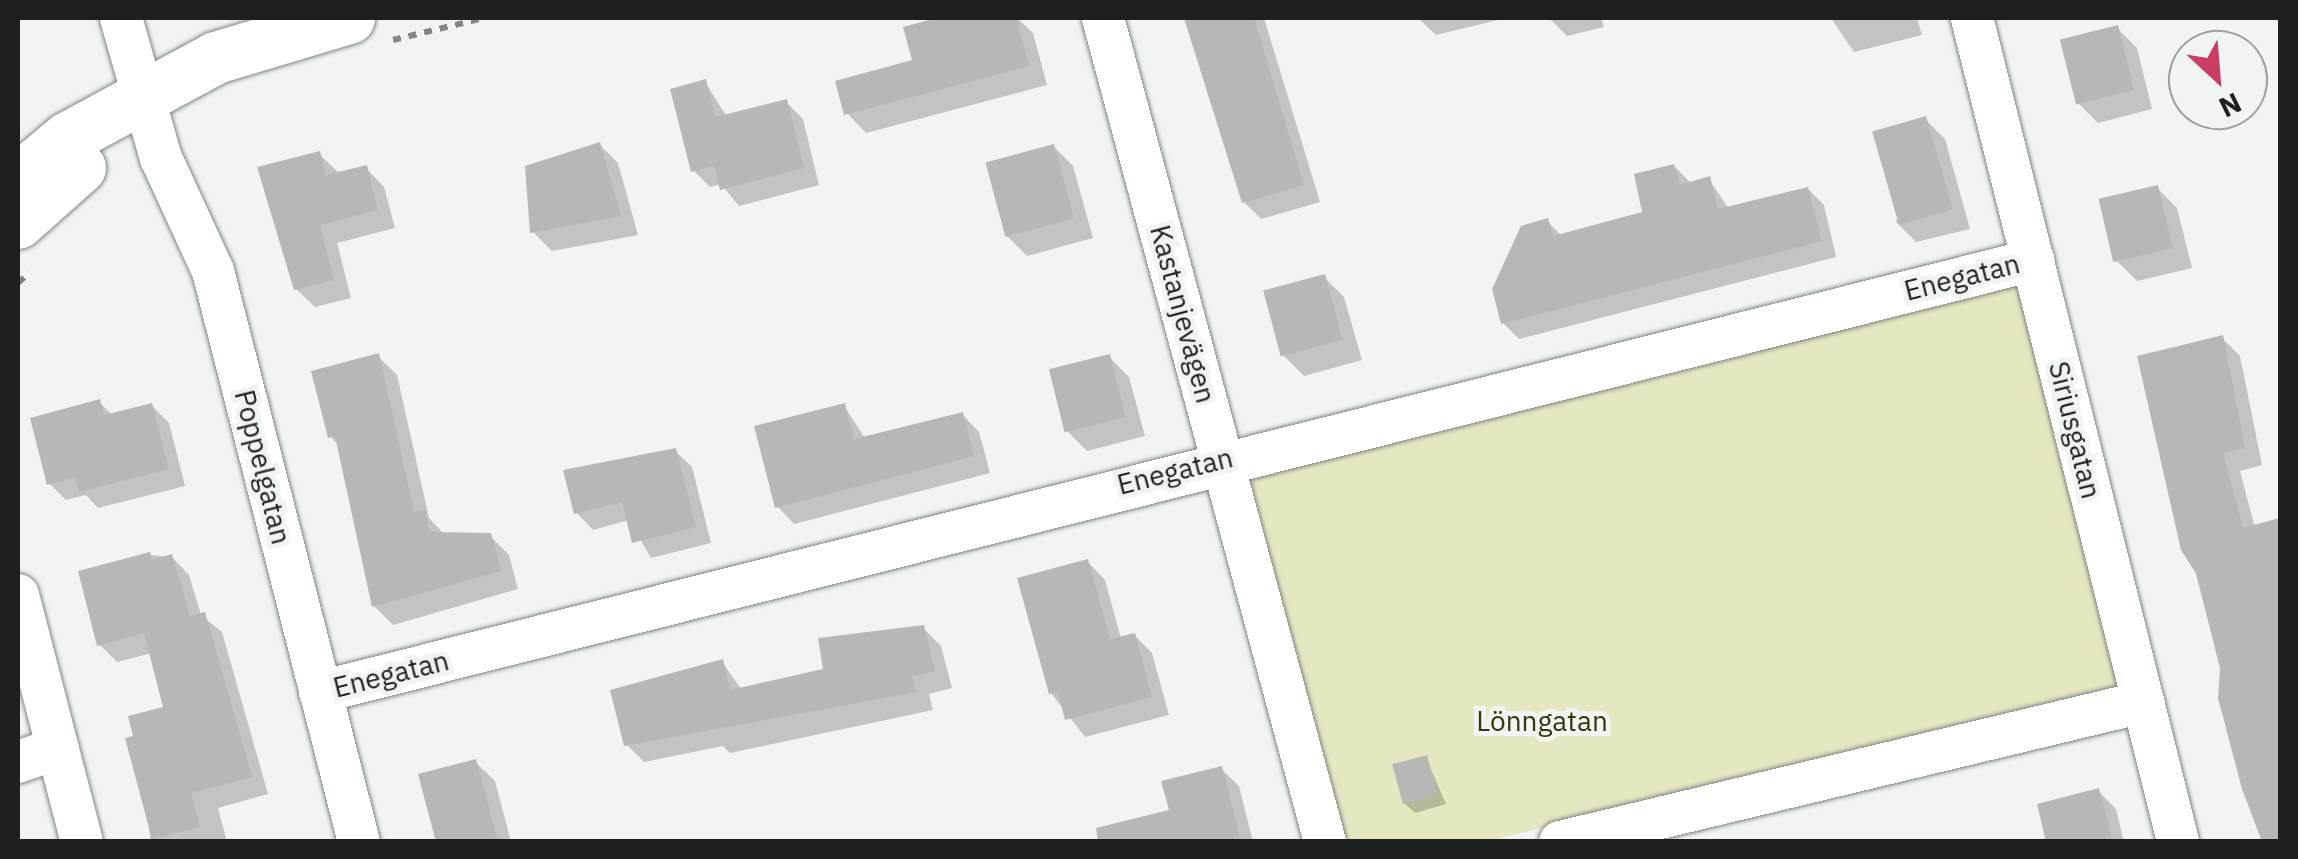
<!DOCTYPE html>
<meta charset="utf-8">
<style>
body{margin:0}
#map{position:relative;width:2298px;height:859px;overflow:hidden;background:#f0f5f3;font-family:"IBM Plex Sans",sans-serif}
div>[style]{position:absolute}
.green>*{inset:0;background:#e4e7c0}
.shadow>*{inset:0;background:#0003}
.building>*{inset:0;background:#b5b8b5;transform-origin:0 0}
.path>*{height:6px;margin-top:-3px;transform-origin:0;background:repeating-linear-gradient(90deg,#838685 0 8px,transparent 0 16px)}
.roads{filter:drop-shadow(0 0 2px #818685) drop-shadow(0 0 2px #818685)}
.minor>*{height:42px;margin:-21px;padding:0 21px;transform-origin:21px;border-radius:21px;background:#fff}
.tertiary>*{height:52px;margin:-26px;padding:0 26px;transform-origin:26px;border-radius:26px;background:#fff}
span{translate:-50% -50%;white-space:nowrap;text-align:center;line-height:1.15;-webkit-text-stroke:10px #f0f5f3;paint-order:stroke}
.street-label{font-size:28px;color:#1e201f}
.park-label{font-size:28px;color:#36370c}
.frame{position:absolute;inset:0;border:20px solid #1e201f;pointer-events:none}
.north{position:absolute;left:2168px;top:30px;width:100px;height:100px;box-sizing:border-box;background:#f0f5f3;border:2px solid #9ca09e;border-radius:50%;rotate:154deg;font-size:28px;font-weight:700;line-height:40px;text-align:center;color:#1e201f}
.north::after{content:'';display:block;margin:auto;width:35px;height:45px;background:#cc3d66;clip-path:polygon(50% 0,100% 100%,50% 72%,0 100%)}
</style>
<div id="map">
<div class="green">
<div style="clip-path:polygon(2019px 283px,2124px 685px,1488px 841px,1342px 841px,1239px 474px)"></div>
</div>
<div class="shadow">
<div style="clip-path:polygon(1017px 18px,1033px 33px,1047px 85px,866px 133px,847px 113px,915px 62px,934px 18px)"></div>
<div style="clip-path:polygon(1184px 18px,1264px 18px,1320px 202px,1261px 219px,1244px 202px)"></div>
<div style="clip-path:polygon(1418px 18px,1426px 19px,1506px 18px,1436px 35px)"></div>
<div style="clip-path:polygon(1601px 18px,1604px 27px,1567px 36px,1549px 18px)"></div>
<div style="clip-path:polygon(1831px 18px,1917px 18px,1922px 35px,1854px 52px)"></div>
<div style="clip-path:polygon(2117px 28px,2137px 48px,2152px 109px,2098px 123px,2078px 103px)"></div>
<div style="clip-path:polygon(705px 82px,727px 117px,786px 102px,803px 119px,819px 185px,739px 206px,721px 184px,710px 187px,693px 170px)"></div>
<div style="clip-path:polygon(1925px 119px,1945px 139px,1970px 229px,1916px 242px,1896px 222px)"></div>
<div style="clip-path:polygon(599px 144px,618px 163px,638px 235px,552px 251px,533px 232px)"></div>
<div style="clip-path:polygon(1053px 146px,1073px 166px,1093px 238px,1027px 256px,1007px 236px)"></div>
<div style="clip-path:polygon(319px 154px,338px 172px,366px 168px,384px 187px,395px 228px,337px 243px,351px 298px,315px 307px,296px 289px)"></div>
<div style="clip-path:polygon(1674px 166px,1690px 182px,1709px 179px,1729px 209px,1808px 189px,1824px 205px,1836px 257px,1519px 339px,1503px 323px,1547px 221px,1562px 236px,1645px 213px)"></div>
<div style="clip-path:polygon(2157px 188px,2177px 208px,2192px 268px,2137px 281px,2117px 261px)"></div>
<div style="clip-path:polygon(1324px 277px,1344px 297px,1362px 360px,1304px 376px,1284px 356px)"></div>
<div style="clip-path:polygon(2222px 338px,2240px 356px,2262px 465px,2240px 471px,2255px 528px,2280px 523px,2280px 842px,2265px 842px,2140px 357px)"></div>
<div style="clip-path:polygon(378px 356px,397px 375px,429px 518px,444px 534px,490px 536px,509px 555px,518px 589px,393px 625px,374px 606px,340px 447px,330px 436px)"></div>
<div style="clip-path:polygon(1109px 357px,1129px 377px,1145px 436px,1087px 451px,1067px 431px)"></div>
<div style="clip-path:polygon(99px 402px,113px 416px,152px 406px,169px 423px,185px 486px,98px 508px,86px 495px,66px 500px,49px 483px)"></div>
<div style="clip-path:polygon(844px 406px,865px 438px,962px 414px,979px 432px,990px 473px,794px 524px,777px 506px)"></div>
<div style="clip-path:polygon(675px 451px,692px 467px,711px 543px,651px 558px,629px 520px,593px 530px,577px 513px)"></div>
<div style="clip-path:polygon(149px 555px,172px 557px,189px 575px,201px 615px,222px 632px,268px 794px,218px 808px,227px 842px,151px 842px,131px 718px,166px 709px,152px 653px,117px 662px,99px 644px)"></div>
<div style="clip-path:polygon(1088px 562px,1105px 580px,1121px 639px,1134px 635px,1152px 653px,1169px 715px,1085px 737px,1051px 693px)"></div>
<div style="clip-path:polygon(923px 628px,941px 646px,952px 688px,929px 694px,933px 710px,730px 753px,723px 746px,644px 762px,626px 744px,722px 662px,742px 690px,826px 670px)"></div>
<div style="clip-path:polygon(1426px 758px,1446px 804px,1415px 813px,1405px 804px)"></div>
<div style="clip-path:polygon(475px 762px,495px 781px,511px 842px,439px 842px)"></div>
<div style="clip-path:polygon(1221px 769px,1239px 786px,1253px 842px,1134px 842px)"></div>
<div style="clip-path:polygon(2098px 791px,2116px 809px,2124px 842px,2049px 842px)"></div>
</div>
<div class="building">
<div style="clip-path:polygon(936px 18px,1016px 18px,1029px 66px,844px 115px,835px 81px,912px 60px,903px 27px)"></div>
<div style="clip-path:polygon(1184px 18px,1254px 18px,1304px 185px,1242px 203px)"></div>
<div style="left:2118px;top:25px;width:67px;height:60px;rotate:76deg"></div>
<div style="clip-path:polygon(706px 79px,715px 117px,787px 99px,804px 168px,720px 190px,714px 166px,691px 172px,670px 89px)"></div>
<div style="left:1926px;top:116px;width:97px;height:56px;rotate:74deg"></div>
<div style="clip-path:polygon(600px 142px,621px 216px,530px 233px,525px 166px)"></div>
<div style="left:1054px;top:144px;width:77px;height:71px;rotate:75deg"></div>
<div style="clip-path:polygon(320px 151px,326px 175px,367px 165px,378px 210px,320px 225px,334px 280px,294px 290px,257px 167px)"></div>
<div style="clip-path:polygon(1674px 164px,1680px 185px,1710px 176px,1718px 209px,1808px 187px,1822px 241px,1501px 324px,1492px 289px,1521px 226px,1548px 218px,1553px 236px,1642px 212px,1634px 174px)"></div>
<div style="left:2158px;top:185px;width:65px;height:61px;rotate:77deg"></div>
<div style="left:1325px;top:274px;width:68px;height:64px;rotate:75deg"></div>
<div style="clip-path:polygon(2223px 335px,2245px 448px,2223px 453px,2243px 528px,2280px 518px,2280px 842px,2262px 842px,2242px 789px,2218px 698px,2220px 668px,2197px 575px,2181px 550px,2137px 356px)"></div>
<div style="clip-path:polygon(379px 353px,414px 512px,425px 510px,430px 532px,491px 533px,501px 571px,372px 607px,335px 436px,328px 438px,311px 371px)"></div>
<div style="left:1110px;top:354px;width:65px;height:63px;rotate:76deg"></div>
<div style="clip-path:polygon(100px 399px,104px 415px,152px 403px,169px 469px,79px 492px,75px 477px,47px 485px,30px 418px)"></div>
<div style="clip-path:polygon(845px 403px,854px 439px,963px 412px,974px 456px,775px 508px,754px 426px)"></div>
<div style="clip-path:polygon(676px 448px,696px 527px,632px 543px,622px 502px,574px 514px,563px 470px)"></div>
<div style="clip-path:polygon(150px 552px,152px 560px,172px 554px,190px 616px,205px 612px,252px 777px,191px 793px,200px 827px,152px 839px,125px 738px,133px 736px,128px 716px,163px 707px,144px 633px,97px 646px,78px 571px)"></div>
<div style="clip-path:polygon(1088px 559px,1110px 639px,1135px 633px,1152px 697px,1065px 720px,1058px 692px,1049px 694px,1017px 578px)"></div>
<div style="clip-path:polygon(924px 625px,935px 671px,912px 676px,916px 692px,624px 746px,610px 690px,723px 659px,730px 690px,823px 669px,818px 638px)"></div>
<div style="left:1427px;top:755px;width:41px;height:36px;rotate:75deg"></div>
<div style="clip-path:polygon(476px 759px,498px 842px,436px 842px,418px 774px)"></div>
<div style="clip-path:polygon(1222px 766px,1241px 842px,1098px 842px,1096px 828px,1169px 810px,1161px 781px)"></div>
<div style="clip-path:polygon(2099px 788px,2113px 842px,2046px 842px,2037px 804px)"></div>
</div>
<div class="path">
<div style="left:393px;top:40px;width:94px;rotate:-13.6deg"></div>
<div style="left:18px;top:283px;width:16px;rotate:-43deg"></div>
</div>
<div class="roads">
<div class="minor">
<div style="left:121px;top:18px;width:146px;rotate:74.1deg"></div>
<div style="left:161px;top:158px;width:124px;rotate:65.3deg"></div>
<div style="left:213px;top:271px;width:589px;rotate:75.66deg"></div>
<div style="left:1103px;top:18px;width:853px;rotate:74.92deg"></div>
<div style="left:1972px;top:18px;width:849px;rotate:75.96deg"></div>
<div style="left:18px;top:595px;width:255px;rotate:75.5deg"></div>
<div style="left:320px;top:692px;width:1767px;rotate:-14.15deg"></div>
<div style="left:18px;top:762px;width:42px;rotate:-19.3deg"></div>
<div style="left:1560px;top:842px;width:600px;rotate:-13.5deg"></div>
</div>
<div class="tertiary">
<div style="left:18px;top:180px;width:65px;rotate:-40deg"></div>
<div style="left:68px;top:138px;width:168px;rotate:-28.4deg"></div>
<div style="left:216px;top:58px;width:139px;rotate:-16.7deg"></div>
<div style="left:18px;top:223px;width:83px;rotate:-41.6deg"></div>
</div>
</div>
<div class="street-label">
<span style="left:1962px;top:277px;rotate:-14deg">Enegatan</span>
<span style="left:1183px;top:314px;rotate:75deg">Kastanjevägen</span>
<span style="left:2075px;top:430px;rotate:76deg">Siriusgatan</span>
<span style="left:263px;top:467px;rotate:76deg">Poppelgatan</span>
<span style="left:1175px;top:471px;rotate:-14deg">Enegatan</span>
<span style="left:391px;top:674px;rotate:-14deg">Enegatan</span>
</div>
<div class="park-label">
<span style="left:1542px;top:721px">Lönngatan</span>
</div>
<div class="frame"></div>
<div class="north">N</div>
</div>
